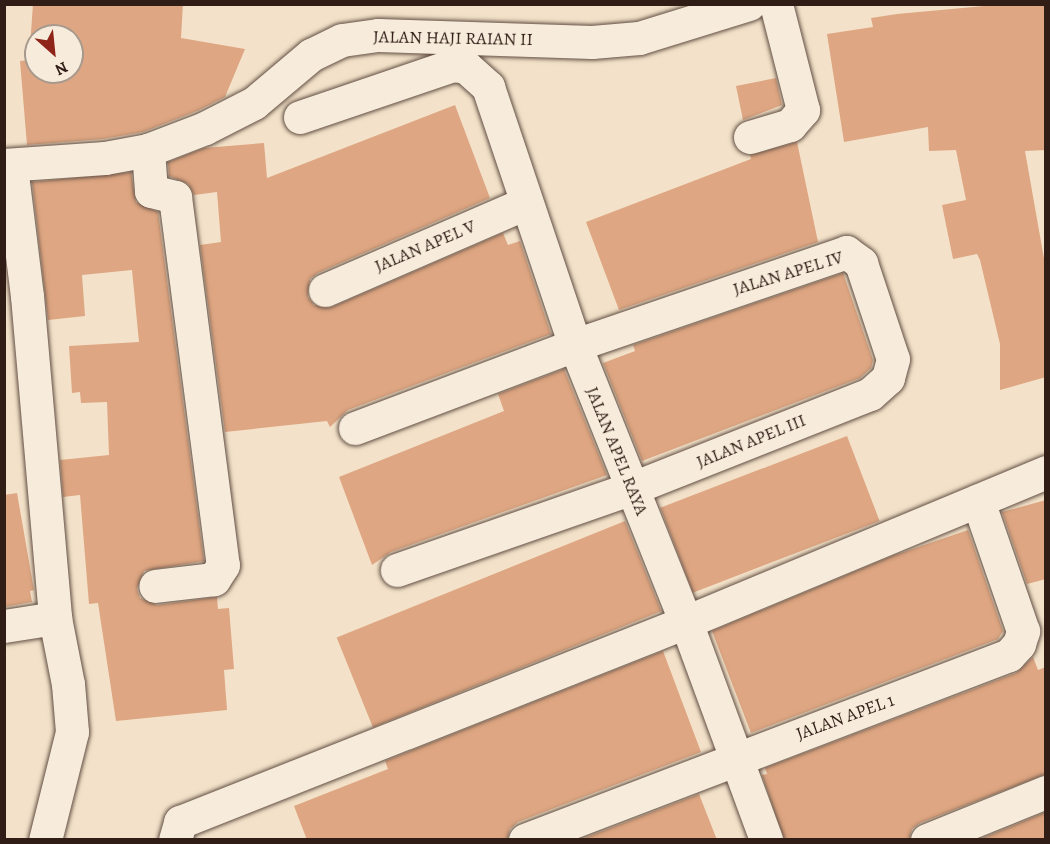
<!DOCTYPE html>
<style>
body{margin:0}
#map{position:relative;width:1050px;height:844px;overflow:hidden;background:#f3e2c9;font-family:Alegreya,serif}
div>[style]{position:absolute}
.building>*{inset:0;background:#dea682;transform-origin:0 0}
.roads{filter:drop-shadow(0 0 2px #614e43) drop-shadow(0 0 2px #614e43)}
.minor>*{height:33px;margin:-16.5px;padding:0 16.5px;transform-origin:16.5px;border-radius:16.5px;background:#f7ecdc}
span{translate:-50% -50%;white-space:nowrap;text-align:center;line-height:1.15;-webkit-text-stroke:4.5px #f7ecdc;paint-order:stroke}
.street-label{font-size:18px;color:#301d16}
.frame{position:absolute;inset:0;border:6px solid #301d16;pointer-events:none}
.north{position:absolute;left:24px;top:24px;width:60px;height:60px;box-sizing:border-box;background:#f7ecdc;border:2px solid #a7998d;border-radius:50%;rotate:153deg;font-size:16px;font-weight:700;line-height:24px;text-align:center;color:#301d16}
.north::after{content:'';display:block;margin:auto;width:21px;height:27px;background:#8f2418;clip-path:polygon(50% 0,100% 100%,50% 72%,0 100%)}
</style>
<div id="map">
<div class="building">
<div style="clip-path:polygon(evenodd,33px 4px,183px 4px,181px 38px,245px 49px,225px 97px,197px 111px,143px 132px,103px 139px,27px 145px,20px 61px,29px 60px,33px 4px,36px 36px,72px 36px,72px 72px,36px 72px,36px 36px)"></div>
<div style="clip-path:polygon(1006px 4px,1046px 4px,1046px 150px,1025px 151px,1046px 270px,1046px 377px,1000px 390px,1000px 344px,980px 260px,977px 254px,953px 259px,942px 205px,966px 200px,956px 150px,929px 151px,928px 127px,844px 142px,827px 34px,873px 27px,871px 18px,897px 14px)"></div>
<div style="clip-path:polygon(776px 78px,782px 105px,743px 120px,736px 86px)"></div>
<div style="clip-path:polygon(455px 105px,490px 198px,318px 273px,310px 279px,308px 297px,314px 305px,332px 307px,503px 233px,508px 245px,520px 241px,551px 334px,348px 410px,330px 427px,327px 421px,225px 432px,200px 245px,221px 242px,217px 192px,194px 195px,188px 184px,169px 176px,168px 162px,204px 148px,264px 143px,267px 178px)"></div>
<div style="clip-path:polygon(797px 142px,818px 242px,619px 310px,586px 222px,751px 159px,750px 155px)"></div>
<div style="clip-path:polygon(131px 172px,136px 202px,158px 212px,204px 561px,144px 571px,137px 589px,140px 598px,157px 605px,217px 597px,218px 609px,229px 608px,234px 669px,224px 670px,227px 710px,116px 721px,98px 603px,89px 604px,80px 495px,63px 497px,60px 460px,109px 455px,107px 402px,81px 403px,80px 392px,72px 393px,69px 346px,139px 342px,132px 270px,82px 275px,85px 316px,48px 320px,32px 182px)"></div>
<div style="clip-path:polygon(843px 273px,873px 360px,871px 368px,860px 378px,642px 461px,603px 363px,635px 351px,633px 345px)"></div>
<div style="clip-path:polygon(564px 369px,607px 475px,391px 552px,372px 565px,339px 477px,504px 411px,498px 394px)"></div>
<div style="left:847px;top:436px;width:91px;height:200px;rotate:69deg"></div>
<div style="clip-path:polygon(17px 493px,34px 590px,30px 591px,32px 602px,4px 607px,4px 495px)"></div>
<div style="clip-path:polygon(1046px 500px,1046px 579px,1027px 584px,1002px 512px)"></div>
<div style="left:625px;top:521px;width:97px;height:311px;rotate:68deg"></div>
<div style="clip-path:polygon(968px 530px,1003px 631px,998px 639px,751px 733px,712px 631px,892px 556px)"></div>
<div style="clip-path:polygon(663px 651px,701px 752px,518px 822px,510px 829px,507px 840px,307px 840px,294px 806px,388px 769px,385px 761px)"></div>
<div style="clip-path:polygon(1033px 657px,1038px 670px,1046px 667px,1046px 774px,920px 823px,912px 829px,909px 840px,784px 840px,762px 775px,767px 774px,765px 768px,1016px 673px)"></div>
<div style="clip-path:polygon(699px 794px,717px 840px,579px 840px)"></div>
<div style="clip-path:polygon(1046px 812px,1046px 840px,978px 840px)"></div>
</div>
<div class="roads">
<div class="minor">
<div style="left:300px;top:117px;width:162px;rotate:-18.8deg"></div>
<div style="left:453px;top:65px;width:13px;rotate:9deg"></div>
<div style="left:466px;top:67px;width:30px;rotate:42deg"></div>
<div style="left:488px;top:87px;width:272px;rotate:71.4deg"></div>
<div style="left:575px;top:345px;width:298px;rotate:68.2deg"></div>
<div style="left:686px;top:622px;width:232px;rotate:69.8deg"></div>
<div style="left:750px;top:137px;width:42px;rotate:-16.7deg"></div>
<div style="left:790px;top:125px;width:20px;rotate:-49deg"></div>
<div style="left:803px;top:110px;width:109px;rotate:-104.3deg"></div>
<div style="left:148px;top:150px;width:41px;rotate:85.8deg"></div>
<div style="left:151px;top:191px;width:25px;rotate:14deg"></div>
<div style="left:175px;top:197px;width:371px;rotate:82.6deg"></div>
<div style="left:223px;top:565px;width:17px;rotate:123deg"></div>
<div style="left:214px;top:579px;width:59px;rotate:173.2deg"></div>
<div style="left:4px;top:165px;width:101px;rotate:-4deg"></div>
<div style="left:105px;top:158px;width:44px;rotate:-10.5deg"></div>
<div style="left:148px;top:150px;width:61px;rotate:-21.1deg"></div>
<div style="left:205px;top:128px;width:55px;rotate:-27deg"></div>
<div style="left:254px;top:103px;width:75px;rotate:-40.1deg"></div>
<div style="left:311px;top:55px;width:34px;rotate:-26deg"></div>
<div style="left:342px;top:40px;width:36px;rotate:-8deg"></div>
<div style="left:378px;top:35px;width:214px;rotate:1.9deg"></div>
<div style="left:592px;top:42px;width:47px;rotate:-4.9deg"></div>
<div style="left:639px;top:38px;width:115px;rotate:-17.2deg"></div>
<div style="left:11px;top:166px;width:131px;rotate:83deg"></div>
<div style="left:27px;top:296px;width:323px;rotate:85deg"></div>
<div style="left:55px;top:618px;width:67px;rotate:78.9deg"></div>
<div style="left:68px;top:684px;width:48px;rotate:85.2deg"></div>
<div style="left:72px;top:732px;width:111px;rotate:104deg"></div>
<div style="left:325px;top:290px;width:219px;rotate:-23.4deg"></div>
<div style="left:355px;top:428px;width:235px;rotate:-20.7deg"></div>
<div style="left:575px;top:345px;width:287px;rotate:-18.9deg"></div>
<div style="left:846px;top:252px;width:19px;rotate:36deg"></div>
<div style="left:861px;top:263px;width:101px;rotate:71.6deg"></div>
<div style="left:893px;top:359px;width:20px;rotate:105deg"></div>
<div style="left:888px;top:378px;width:24px;rotate:138deg"></div>
<div style="left:870px;top:394px;width:256px;rotate:158.4deg"></div>
<div style="left:632px;top:488px;width:249px;rotate:160.8deg"></div>
<div style="left:4px;top:626px;width:52px;rotate:-8.9deg"></div>
<div style="left:175px;top:840px;width:19px;rotate:-74deg"></div>
<div style="left:180px;top:822px;width:544px;rotate:-21.57deg"></div>
<div style="left:686px;top:622px;width:390px;rotate:-22.6deg"></div>
<div style="left:525px;top:840px;width:518px;rotate:-20.92deg"></div>
<div style="left:1009px;top:655px;width:15px;rotate:-48deg"></div>
<div style="left:1019px;top:644px;width:14px;rotate:-73deg"></div>
<div style="left:1023px;top:631px;width:138px;rotate:-109.1deg"></div>
<div style="left:927px;top:840px;width:128px;rotate:-22deg"></div>
</div>
</div>
<div class="street-label">
<span style="left:453px;top:38px;rotate:1deg">JALAN HAJI RAIAN II</span>
<span style="left:425px;top:246px;rotate:-23deg">JALAN APEL V</span>
<span style="left:788px;top:273px;rotate:-17deg">JALAN APEL IV</span>
<span style="left:751px;top:441px;rotate:-22deg">JALAN APEL III</span>
<span style="left:617px;top:451px;rotate:68deg">JALAN APEL RAYA</span>
<span style="left:845px;top:717px;rotate:-20deg">JALAN APEL 1</span>
</div>
<div class="frame"></div>
<div class="north">N</div>
</div>
